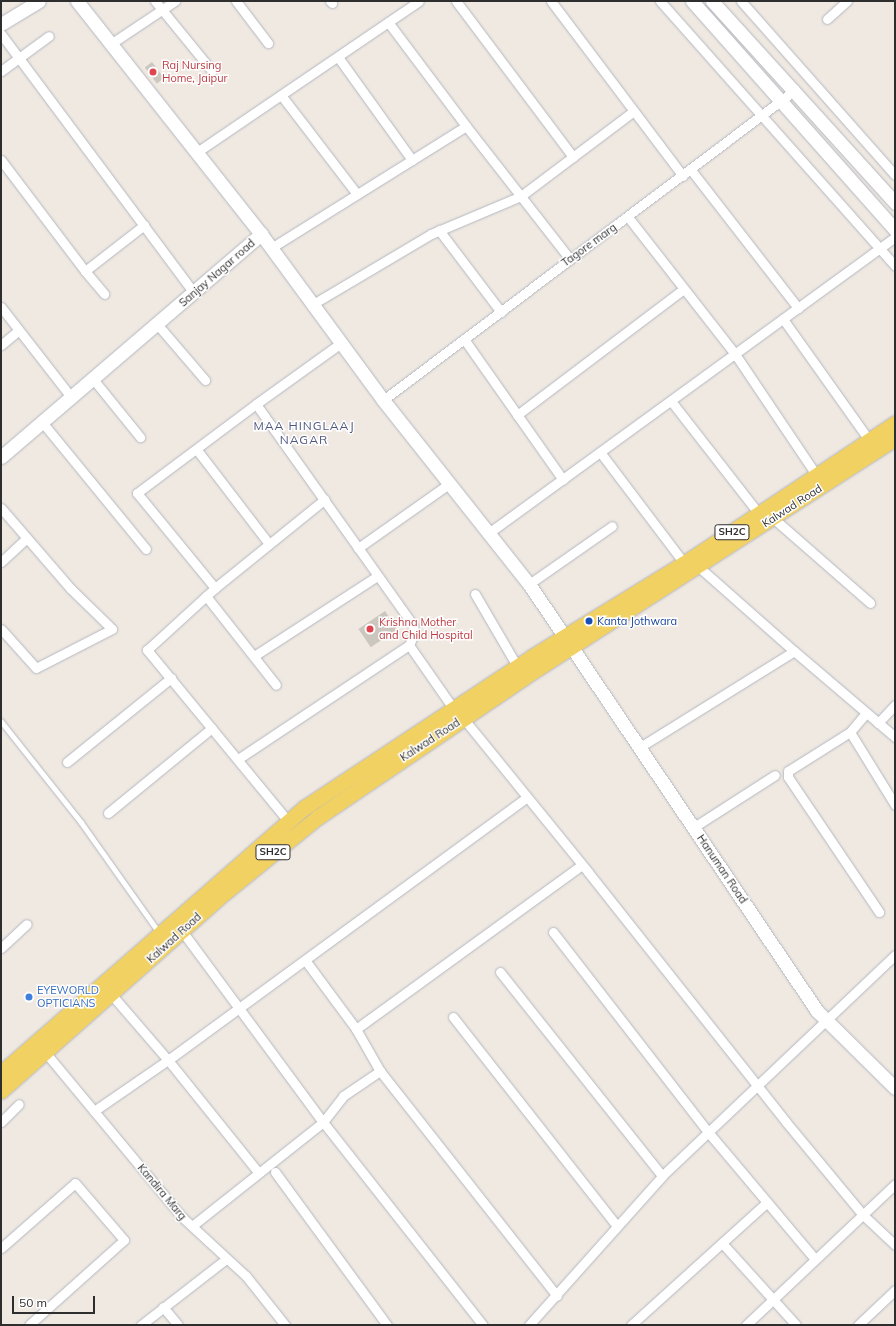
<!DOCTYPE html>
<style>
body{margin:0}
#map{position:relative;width:896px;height:1326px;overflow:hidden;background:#efe9e1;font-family:Mulish,sans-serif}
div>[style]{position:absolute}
.building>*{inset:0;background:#cbc7bf;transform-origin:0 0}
.roads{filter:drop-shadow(0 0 1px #b4b7c1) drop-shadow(0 0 1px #b4b7c1)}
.lane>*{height:4.5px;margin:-2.25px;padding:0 2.25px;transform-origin:2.25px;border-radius:2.25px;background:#fff}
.street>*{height:9px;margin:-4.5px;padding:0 4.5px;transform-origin:4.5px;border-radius:4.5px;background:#fff}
.secondary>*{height:13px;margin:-6.5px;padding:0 6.5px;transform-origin:6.5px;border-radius:6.5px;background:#fff}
.primary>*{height:15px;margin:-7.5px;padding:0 7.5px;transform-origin:7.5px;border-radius:7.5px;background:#f2d163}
.dots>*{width:11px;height:11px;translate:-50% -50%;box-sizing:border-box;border:2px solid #fff;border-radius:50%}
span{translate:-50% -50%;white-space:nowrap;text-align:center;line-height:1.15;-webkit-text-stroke:3px #fff;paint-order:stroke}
.shield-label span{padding:1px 3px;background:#fff;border:1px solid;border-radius:3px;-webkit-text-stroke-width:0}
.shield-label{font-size:10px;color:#2e2e2e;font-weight:700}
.health-label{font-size:11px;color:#be3a42}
.left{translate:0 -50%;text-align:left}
.street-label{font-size:11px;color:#2e2e2e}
.transit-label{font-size:11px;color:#164399}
.shop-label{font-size:11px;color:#366cbe}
.neighbourhood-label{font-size:12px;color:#4d5680;letter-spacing:1px}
.frame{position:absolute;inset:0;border:2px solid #2e2e2e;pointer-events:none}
.scale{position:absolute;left:12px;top:1296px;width:83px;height:18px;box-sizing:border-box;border:2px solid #2e2e2e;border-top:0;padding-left:5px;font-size:12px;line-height:14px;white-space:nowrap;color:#2e2e2e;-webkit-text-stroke:3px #fff;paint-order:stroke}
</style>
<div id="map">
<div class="building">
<div style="left:152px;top:62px;width:20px;height:9px;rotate:53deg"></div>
<div style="left:385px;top:611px;width:22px;height:32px;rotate:56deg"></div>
</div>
<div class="roads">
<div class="lane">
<div style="left:1px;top:721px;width:129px;rotate:51.6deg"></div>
<div style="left:81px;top:822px;width:135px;rotate:54.7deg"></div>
</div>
<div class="street">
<div style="left:155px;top:1px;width:90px;rotate:50.8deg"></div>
<div style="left:236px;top:1px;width:53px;rotate:52.7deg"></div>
<div style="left:330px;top:1px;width:3px;rotate:45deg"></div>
<div style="left:456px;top:1px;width:195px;rotate:53.1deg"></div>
<div style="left:551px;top:1px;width:219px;rotate:53deg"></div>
<div style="left:660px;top:1px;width:354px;rotate:48.4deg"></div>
<div style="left:741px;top:1px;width:232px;rotate:48.5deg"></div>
<div style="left:827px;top:19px;width:27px;rotate:-42deg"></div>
<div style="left:388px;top:22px;width:130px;rotate:53.1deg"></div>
<div style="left:466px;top:126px;width:169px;rotate:52deg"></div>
<div style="left:1px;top:34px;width:323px;rotate:53.3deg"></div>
<div style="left:112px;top:43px;width:76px;rotate:-33.7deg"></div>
<div style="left:338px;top:57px;width:127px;rotate:54.3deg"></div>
<div style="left:1px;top:71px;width:59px;rotate:-36.1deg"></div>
<div style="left:281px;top:95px;width:125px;rotate:52.5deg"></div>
<div style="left:197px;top:152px;width:268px;rotate:-34.2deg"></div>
<div style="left:1px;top:160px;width:139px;rotate:52.9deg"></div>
<div style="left:85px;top:271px;width:75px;rotate:-37.9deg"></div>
<div style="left:691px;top:170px;width:175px;rotate:52.2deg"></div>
<div style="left:628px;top:217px;width:174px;rotate:52deg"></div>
<div style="left:735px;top:354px;width:147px;rotate:56.1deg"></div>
<div style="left:439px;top:230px;width:103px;rotate:52.9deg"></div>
<div style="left:271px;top:248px;width:230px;rotate:-32deg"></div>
<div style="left:85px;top:271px;width:30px;rotate:50deg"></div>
<div style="left:313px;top:304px;width:137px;rotate:-30.7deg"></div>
<div style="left:431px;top:234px;width:98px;rotate:-22.9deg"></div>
<div style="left:521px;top:196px;width:141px;rotate:-37deg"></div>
<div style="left:1px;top:307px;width:114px;rotate:52.1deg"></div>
<div style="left:783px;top:319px;width:148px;rotate:54.6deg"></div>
<div style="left:157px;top:324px;width:74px;rotate:49.4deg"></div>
<div style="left:464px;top:339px;width:172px;rotate:54.9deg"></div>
<div style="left:1px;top:345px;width:23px;rotate:-40deg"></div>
<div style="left:93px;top:379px;width:75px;rotate:51deg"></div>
<div style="left:383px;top:400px;width:516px;rotate:-36.96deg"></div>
<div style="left:671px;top:401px;width:143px;rotate:52.1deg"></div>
<div style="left:517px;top:415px;width:207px;rotate:-37.1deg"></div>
<div style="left:42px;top:422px;width:164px;rotate:50.7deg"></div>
<div style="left:197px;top:450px;width:118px;rotate:52.5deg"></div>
<div style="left:600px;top:452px;width:139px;rotate:52.9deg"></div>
<div style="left:1px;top:508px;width:107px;rotate:49.2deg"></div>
<div style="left:71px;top:589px;width:57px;rotate:44.3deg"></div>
<div style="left:112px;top:629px;width:85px;rotate:152.8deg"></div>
<div style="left:36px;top:668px;width:52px;rotate:-131.9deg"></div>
<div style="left:773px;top:518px;width:129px;rotate:41.2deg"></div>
<div style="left:490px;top:532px;width:501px;rotate:-36.07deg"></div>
<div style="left:358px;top:548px;width:113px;rotate:-35.2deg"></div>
<div style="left:1px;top:562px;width:35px;rotate:-43deg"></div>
<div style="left:699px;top:567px;width:127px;rotate:41.5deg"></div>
<div style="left:794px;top:651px;width:133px;rotate:40.4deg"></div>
<div style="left:529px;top:584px;width:101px;rotate:-34.9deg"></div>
<div style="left:215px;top:588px;width:123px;rotate:-129.4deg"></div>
<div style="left:137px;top:493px;width:149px;rotate:-36.8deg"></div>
<div style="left:475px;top:594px;width:83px;rotate:59.7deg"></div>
<div style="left:206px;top:596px;width:113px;rotate:51.8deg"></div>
<div style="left:409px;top:645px;width:77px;rotate:55.1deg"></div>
<div style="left:254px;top:656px;width:147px;rotate:-33deg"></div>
<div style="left:866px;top:713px;width:25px;rotate:130deg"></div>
<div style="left:850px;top:732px;width:86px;rotate:58.3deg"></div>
<div style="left:463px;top:718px;width:198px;rotate:50.9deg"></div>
<div style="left:588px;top:872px;width:319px;rotate:51.6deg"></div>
<div style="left:786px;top:1122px;width:119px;rotate:50.4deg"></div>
<div style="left:862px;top:1214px;width:45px;rotate:43.2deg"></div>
<div style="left:878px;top:723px;width:25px;rotate:-47deg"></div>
<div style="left:850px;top:732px;width:73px;rotate:147.8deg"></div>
<div style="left:788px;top:771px;width:6px;rotate:90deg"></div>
<div style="left:788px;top:777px;width:163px;rotate:56deg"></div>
<div style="left:640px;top:747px;width:181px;rotate:-31.9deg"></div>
<div style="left:238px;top:759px;width:206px;rotate:-33.7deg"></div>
<div style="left:409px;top:645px;width:12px;rotate:-66deg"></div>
<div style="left:414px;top:634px;width:9px;rotate:-96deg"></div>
<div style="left:413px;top:625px;width:271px;rotate:-125.4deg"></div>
<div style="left:256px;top:404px;width:105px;rotate:-35.7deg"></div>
<div style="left:67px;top:762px;width:134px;rotate:-38.9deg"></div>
<div style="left:108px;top:813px;width:134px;rotate:-39.3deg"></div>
<div style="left:288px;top:821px;width:222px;rotate:-129.5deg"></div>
<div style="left:147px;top:650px;width:92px;rotate:-42.4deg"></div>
<div style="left:215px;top:588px;width:141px;rotate:-39deg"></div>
<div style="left:694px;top:827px;width:96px;rotate:-32.7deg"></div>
<div style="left:182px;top:931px;width:237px;rotate:53.6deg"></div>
<div style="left:323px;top:1122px;width:258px;rotate:51.8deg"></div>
<div style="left:553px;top:932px;width:253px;rotate:52.2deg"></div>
<div style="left:708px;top:1132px;width:166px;rotate:49.9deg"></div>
<div style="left:1px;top:948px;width:35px;rotate:-43deg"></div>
<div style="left:305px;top:960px;width:86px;rotate:53.5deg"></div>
<div style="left:356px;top:1029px;width:48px;rotate:60.3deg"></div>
<div style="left:380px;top:1071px;width:286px;rotate:51.8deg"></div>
<div style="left:500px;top:972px;width:260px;rotate:51.5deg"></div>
<div style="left:111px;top:994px;width:87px;rotate:49.2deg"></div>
<div style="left:168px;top:1060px;width:144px;rotate:51.2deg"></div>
<div style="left:453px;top:1017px;width:266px;rotate:51.9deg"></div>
<div style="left:356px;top:1029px;width:279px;rotate:-36deg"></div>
<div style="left:45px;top:1052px;width:214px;rotate:50.3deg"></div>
<div style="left:182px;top:1217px;width:87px;rotate:42.7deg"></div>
<div style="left:246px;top:1276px;width:63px;rotate:51.5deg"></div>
<div style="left:94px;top:1111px;width:90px;rotate:-34.6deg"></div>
<div style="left:168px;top:1060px;width:445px;rotate:-36.2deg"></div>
<div style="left:1px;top:1122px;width:25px;rotate:-45deg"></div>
<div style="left:275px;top:1172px;width:190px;rotate:53.8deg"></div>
<div style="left:192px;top:1226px;width:167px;rotate:-38.4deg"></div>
<div style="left:323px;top:1122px;width:33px;rotate:-52deg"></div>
<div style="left:343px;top:1096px;width:45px;rotate:-34deg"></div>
<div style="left:722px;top:1243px;width:110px;rotate:47.9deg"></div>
<div style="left:1px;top:1248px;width:98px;rotate:-41.3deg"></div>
<div style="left:75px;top:1183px;width:75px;rotate:49.3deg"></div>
<div style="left:124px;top:1240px;width:127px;rotate:138.2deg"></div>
<div style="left:163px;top:1307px;width:23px;rotate:50deg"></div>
<div style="left:141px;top:1325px;width:108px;rotate:-37.8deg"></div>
<div style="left:529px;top:1325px;width:200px;rotate:-48.2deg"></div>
<div style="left:662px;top:1176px;width:321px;rotate:-43.5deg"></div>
<div style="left:631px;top:1325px;width:183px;rotate:-42.1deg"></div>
<div style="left:746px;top:1325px;width:205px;rotate:-43.4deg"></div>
<div style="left:858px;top:1325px;width:51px;rotate:-43.4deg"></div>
</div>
<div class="secondary">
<div style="left:692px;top:1px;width:306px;rotate:48.4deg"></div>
<div style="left:712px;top:1px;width:273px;rotate:47.8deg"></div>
<div style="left:1px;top:24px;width:44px;rotate:-31.2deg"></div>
<div style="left:261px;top:234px;width:206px;rotate:53.7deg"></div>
<div style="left:383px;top:400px;width:235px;rotate:51.6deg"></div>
<div style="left:529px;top:584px;width:515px;rotate:56deg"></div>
<div style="left:817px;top:1011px;width:110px;rotate:44.6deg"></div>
<div style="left:1px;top:457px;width:343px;rotate:-40.6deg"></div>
<div style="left:261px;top:234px;width:297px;rotate:-128.3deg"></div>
</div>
<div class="primary">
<div style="left:1px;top:1073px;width:404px;rotate:-41.2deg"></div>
<div style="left:305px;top:807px;width:273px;rotate:-33.5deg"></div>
<div style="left:533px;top:656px;width:187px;rotate:-31.6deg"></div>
<div style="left:692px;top:558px;width:244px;rotate:-33.6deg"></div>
<div style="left:1px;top:1091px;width:289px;rotate:-41.6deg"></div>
<div style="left:217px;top:899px;width:130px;rotate:-39.1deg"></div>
<div style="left:318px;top:817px;width:248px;rotate:-34.1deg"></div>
<div style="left:523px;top:678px;width:443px;rotate:-32.8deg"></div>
</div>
</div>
<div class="dots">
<div style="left:153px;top:72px;background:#e0444e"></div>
<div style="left:589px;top:621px;background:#1a4fb4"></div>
<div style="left:370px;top:629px;background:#e0444e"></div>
<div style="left:29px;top:997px;background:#3f7fe0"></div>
</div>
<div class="shield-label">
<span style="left:732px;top:532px">SH2C</span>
<span style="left:273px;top:852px">SH2C</span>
</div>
<div class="health-label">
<span class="left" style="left:162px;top:72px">Raj Nursing<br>Home, Jaipur</span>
<span class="left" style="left:379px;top:629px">Krishna Mother<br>and Child Hospital</span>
</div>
<div class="street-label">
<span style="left:589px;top:245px;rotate:-36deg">Tagore marg</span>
<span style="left:217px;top:273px;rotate:-41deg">Sanjay Nagar road</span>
<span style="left:792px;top:506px;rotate:-33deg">Kalwad Road</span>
<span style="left:430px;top:740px;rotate:-33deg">Kalwad Road</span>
<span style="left:722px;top:869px;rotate:56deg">Hanuman Road</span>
<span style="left:174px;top:938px;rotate:-42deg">Kalwad Road</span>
<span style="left:162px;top:1192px;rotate:50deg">Kandira Marg</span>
</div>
<div class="transit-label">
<span class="left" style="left:597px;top:621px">Kanta Jothwara</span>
</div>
<div class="shop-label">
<span class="left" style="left:37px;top:997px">EYEWORLD<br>OPTICIANS</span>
</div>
<div class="neighbourhood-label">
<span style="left:304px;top:433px">MAA HINGLAAJ<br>NAGAR</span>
</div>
<div class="frame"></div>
<div class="scale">50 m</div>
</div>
